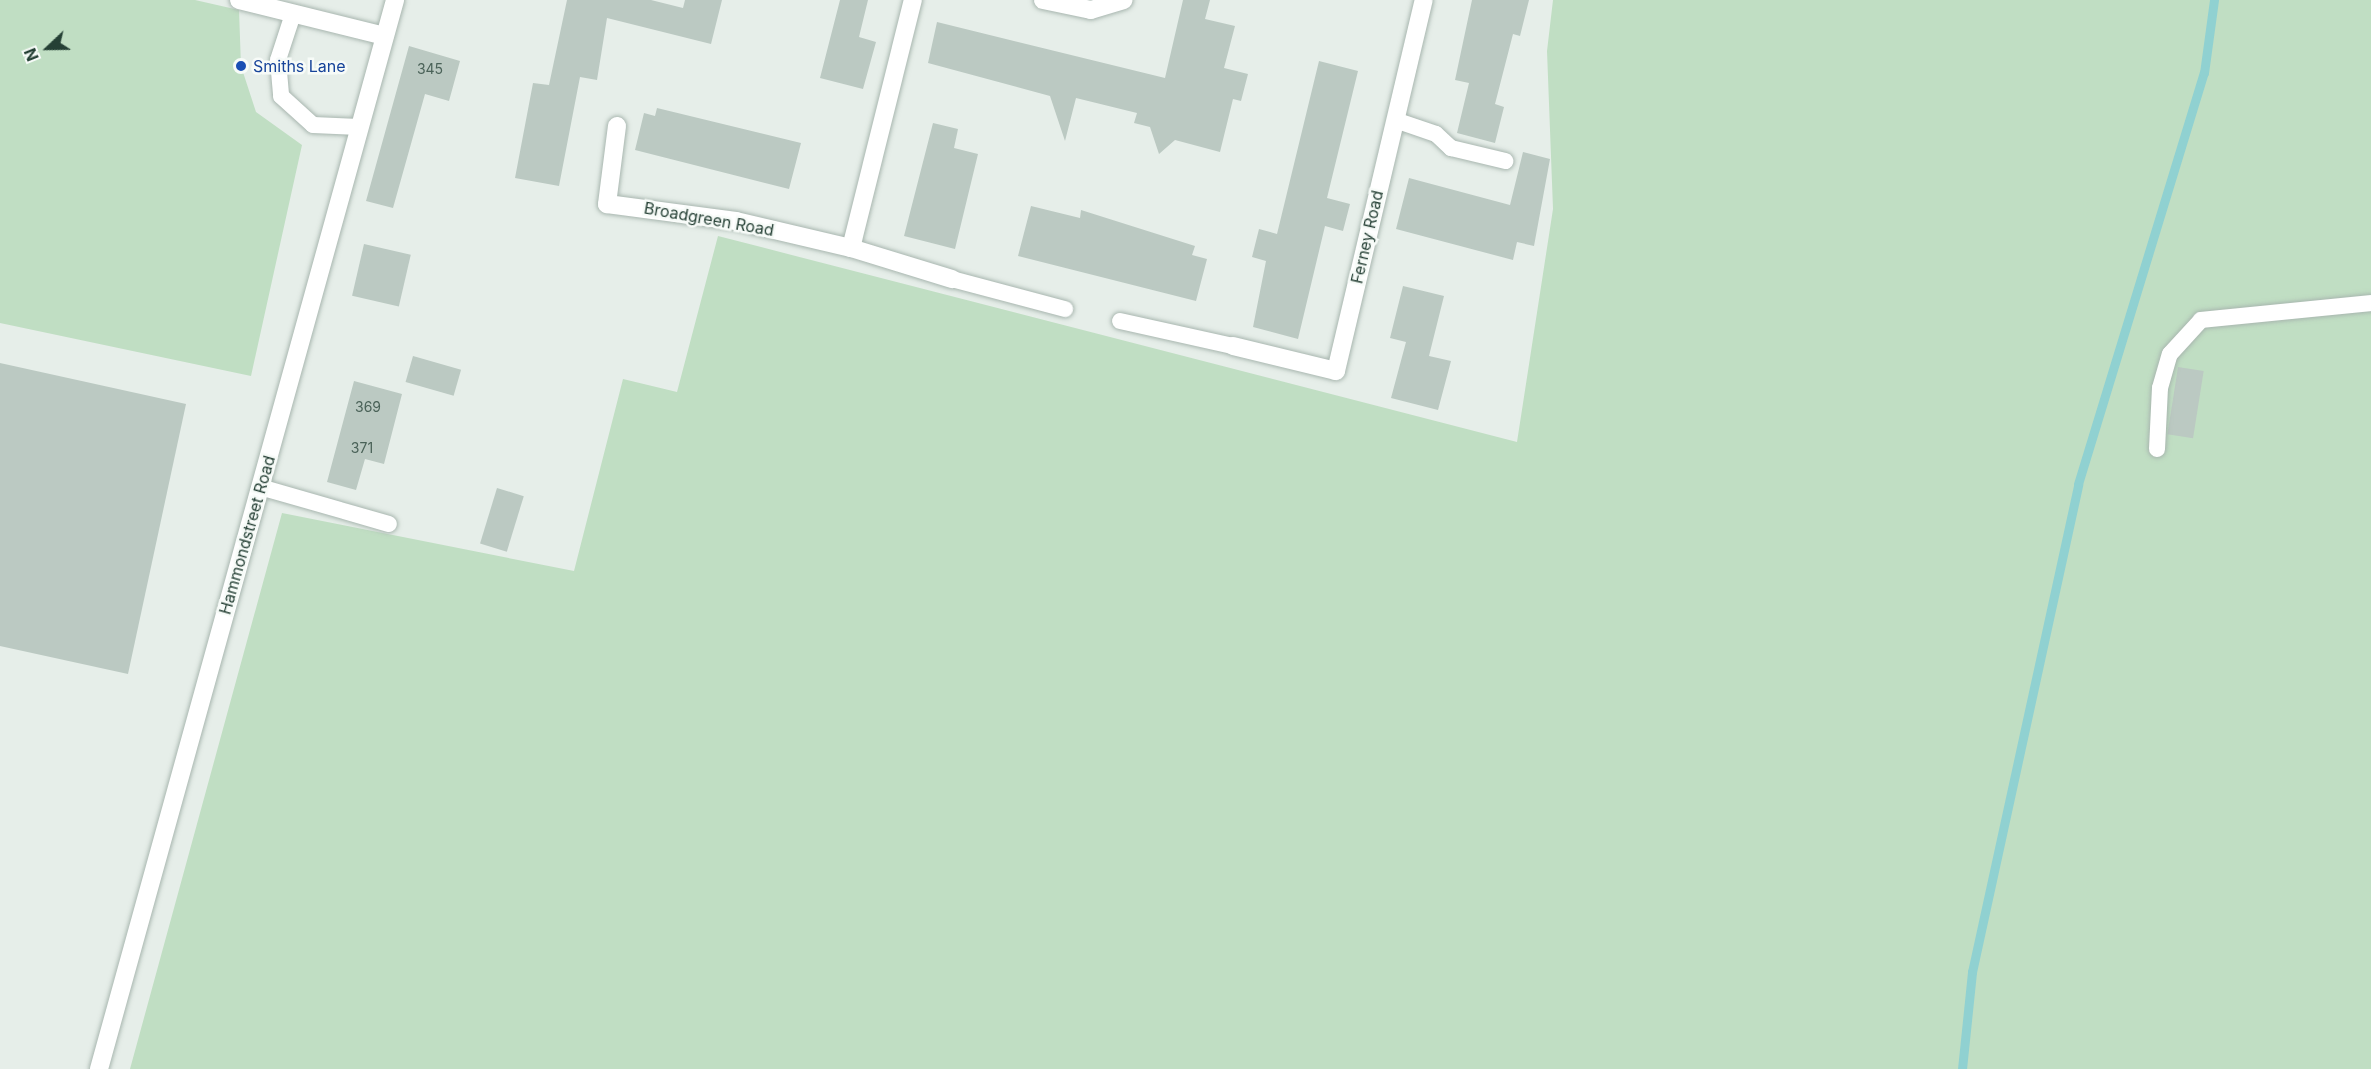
<!DOCTYPE html>
<style>
body{margin:0}
#map{position:relative;width:2371px;height:1069px;overflow:hidden;background:#e6eee9;font-family:Inter,sans-serif}
div>[style]{position:absolute}
.green>*{inset:0;background:#c0dec3}
.stream>*{height:9px;margin:-4.5px;padding:0 4.5px;transform-origin:4.5px;border-radius:4.5px;background:#90d1d1}
.building>*{inset:0;background:#bbc9c2;transform-origin:0 0}
.roads{filter:drop-shadow(0 0 2px #a8b6af) drop-shadow(0 0 2px #a8b6af)}
.service>*{height:16px;margin:-8px;padding:0 8px;transform-origin:8px;border-radius:8px;background:#fff}
.minor>*{height:18px;margin:-9px;padding:0 9px;transform-origin:9px;border-radius:9px;background:#fff}
.tertiary>*{height:18px;margin:-9px;padding:0 9px;transform-origin:9px;border-radius:9px;background:#fff}
.dots>*{width:16px;height:16px;translate:-50% -50%;box-sizing:border-box;border:3px solid #f7fbf8;border-radius:50%}
span{translate:-50% -50%;white-space:nowrap;text-align:center;line-height:1.15;-webkit-text-stroke:5px #f7fbf8;paint-order:stroke}
.number-label{font-size:14px;color:#4a6258}
.number-label span{-webkit-text-stroke-width:0}
.transit-label{font-size:16px;color:#164399}
.left{translate:0 -50%;text-align:left}
.street-label{font-size:16px;color:#254035}
.north{position:absolute;left:18px;top:18px;width:60px;height:60px;-webkit-text-stroke:4px #f7fbf8;paint-order:stroke;rotate:248deg;font-size:16px;font-weight:700;line-height:24px;text-align:center;color:#254035}
.north::after{content:'';display:block;margin:auto;width:21px;height:27px;background:#254035;clip-path:polygon(50% 0,100% 100%,50% 72%,0 100%)}
</style>
<div id="map">
<div class="green">
<div style="clip-path:polygon(0 0,195px 0,239px 10px,241px 66px,256px 112px,302px 145px,251px 376px,0 323px)"></div>
<div style="clip-path:polygon(1553px 0,2371px 0,2371px 1069px,130px 1069px,282px 513px,574px 571px,623px 379px,677px 392px,718px 236px,1517px 442px,1553px 209px,1547px 51px)"></div>
</div>
<div class="stream">
<div style="left:1962px;top:1069px;width:98px;rotate:-84.1deg"></div>
<div style="left:1972px;top:972px;width:499px;rotate:-77.7deg"></div>
<div style="left:2078px;top:484px;width:430px;rotate:-73deg"></div>
<div style="left:2204px;top:73px;width:74px;rotate:-82.2deg"></div>
</div>
<div class="building">
<div style="clip-path:polygon(567px 0,651px 0,683px 8px,685px 0,722px 0,711px 44px,607px 18px,597px 80px,580px 77px,559px 186px,515px 178px,533px 83px,549px 85px)"></div>
<div style="clip-path:polygon(840px 0,868px 0,859px 37px,876px 42px,863px 89px,820px 78px)"></div>
<div style="clip-path:polygon(1183px 0,1210px 0,1205px 19px,1235px 26px,1224px 68px,1248px 74px,1241px 101px,1233px 99px,1220px 152px,1175px 140px,1159px 154px,1150px 127px,1134px 123px,1137px 113px,1076px 98px,1065px 141px,1050px 96px,928px 63px,937px 22px,1165px 78px)"></div>
<div style="clip-path:polygon(1472px 0,1529px 0,1520px 36px,1513px 34px,1495px 104px,1504px 107px,1495px 143px,1457px 133px,1469px 83px,1455px 80px)"></div>
<div style="clip-path:polygon(409px 46px,460px 61px,449px 101px,425px 94px,393px 208px,366px 201px)"></div>
<div style="clip-path:polygon(1319px 61px,1358px 71px,1327px 198px,1350px 204px,1343px 231px,1325px 226px,1298px 339px,1253px 327px,1266px 261px,1252px 257px,1259px 229px,1277px 234px)"></div>
<div style="clip-path:polygon(657px 108px,801px 143px,789px 189px,635px 150px,644px 113px,655px 116px)"></div>
<div style="clip-path:polygon(933px 123px,958px 129px,954px 148px,978px 154px,955px 249px,904px 236px)"></div>
<div style="clip-path:polygon(1523px 152px,1550px 159px,1534px 246px,1517px 242px,1513px 260px,1396px 229px,1409px 178px,1510px 205px)"></div>
<div style="clip-path:polygon(1031px 206px,1080px 218px,1081px 210px,1195px 246px,1192px 255px,1207px 259px,1196px 301px,1018px 256px)"></div>
<div style="left:364px;top:244px;width:48px;height:53px;rotate:13deg"></div>
<div style="clip-path:polygon(1403px 286px,1444px 296px,1429px 356px,1451px 361px,1438px 410px,1391px 398px,1406px 342px,1390px 338px)"></div>
<div style="left:413px;top:356px;width:50px;height:27px;rotate:16deg"></div>
<div style="clip-path:polygon(0 363px,186px 404px,128px 674px,0 646px)"></div>
<div style="left:2178px;top:367px;width:26px;height:68px;rotate:9deg"></div>
<div style="clip-path:polygon(354px 381px,402px 394px,384px 464px,365px 459px,356px 490px,327px 482px)"></div>
<div style="left:497px;top:488px;width:28px;height:58px;rotate:17deg"></div>
</div>
<div class="roads">
<div class="service">
<div style="left:293px;top:14px;width:48px;rotate:108.1deg"></div>
<div style="left:278px;top:60px;width:36px;rotate:85deg"></div>
<div style="left:281px;top:96px;width:43px;rotate:42.2deg"></div>
<div style="left:313px;top:125px;width:46px;rotate:2.5deg"></div>
<div style="left:1395px;top:120px;width:43px;rotate:18.9deg"></div>
<div style="left:1436px;top:134px;width:21px;rotate:43deg"></div>
<div style="left:1451px;top:148px;width:56px;rotate:13.5deg"></div>
<div style="left:952px;top:279px;width:117px;rotate:14.9deg"></div>
<div style="left:1120px;top:321px;width:116px;rotate:12.5deg"></div>
<div style="left:2157px;top:449px;width:61px;rotate:-87.2deg"></div>
<div style="left:2160px;top:388px;width:35px;rotate:-74deg"></div>
<div style="left:2170px;top:354px;width:46px;rotate:-47.6deg"></div>
<div style="left:2201px;top:320px;width:171px;rotate:-5.7deg"></div>
<div style="left:260px;top:487px;width:134px;rotate:16deg"></div>
</div>
<div class="minor">
<div style="left:1043px;top:0;width:49px;rotate:11.8deg"></div>
<div style="left:1091px;top:10px;width:34px;rotate:-17deg"></div>
<div style="left:617px;top:126px;width:79px;rotate:97.3deg"></div>
<div style="left:607px;top:204px;width:130px;rotate:7.5deg"></div>
<div style="left:736px;top:221px;width:118px;rotate:13.2deg"></div>
<div style="left:851px;top:248px;width:106px;rotate:17.1deg"></div>
<div style="left:851px;top:248px;width:256px;rotate:-76deg"></div>
<div style="left:1233px;top:346px;width:106px;rotate:13.6deg"></div>
<div style="left:1336px;top:371px;width:381px;rotate:-76.7deg"></div>
</div>
<div class="tertiary">
<div style="left:239px;top:0;width:150px;rotate:13.9deg"></div>
<div style="left:99px;top:1069px;width:1109px;rotate:-74.52deg"></div>
</div>
</div>
<div class="dots">
<div style="left:241px;top:66px;background:#1a4fb4"></div>
</div>
<div class="number-label">
<span style="left:430px;top:69px">345</span>
<span style="left:368px;top:407px">369</span>
<span style="left:362px;top:448px">371</span>
</div>
<div class="transit-label">
<span class="left" style="left:253px;top:66px">Smiths Lane</span>
</div>
<div class="street-label">
<span style="left:709px;top:219px;rotate:10deg">Broadgreen Road</span>
<span style="left:1367px;top:237px;rotate:-77deg">Ferney Road</span>
<span style="left:247px;top:535px;rotate:-74deg">Hammondstreet Road</span>
</div>
<div class="north">N</div>
</div>
